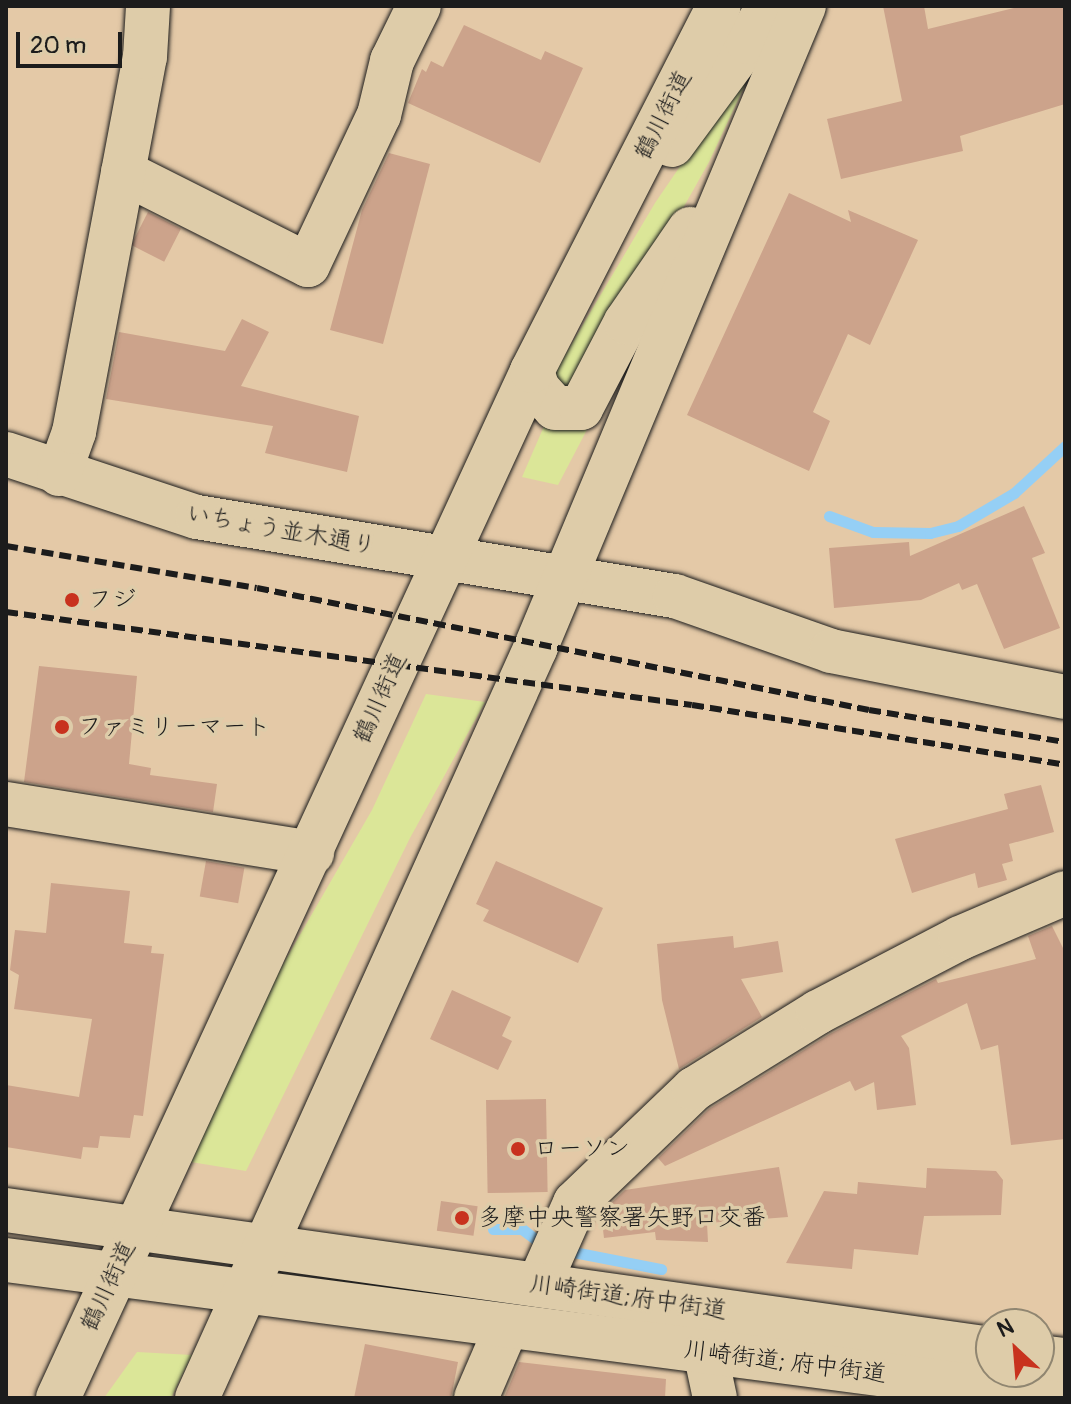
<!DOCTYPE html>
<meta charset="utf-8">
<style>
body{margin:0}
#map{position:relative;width:1071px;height:1404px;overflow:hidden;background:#e4c9a7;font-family:Pangolin,"Klee One",sans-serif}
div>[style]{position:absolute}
.green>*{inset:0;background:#dbe698}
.stream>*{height:11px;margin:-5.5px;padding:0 5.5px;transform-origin:5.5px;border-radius:5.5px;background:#95cff5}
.building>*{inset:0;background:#cca38b;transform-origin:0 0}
.roads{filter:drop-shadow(0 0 2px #1c1c1c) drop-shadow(0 0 2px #1c1c1c)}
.minor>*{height:44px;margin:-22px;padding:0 22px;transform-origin:22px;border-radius:22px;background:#decca9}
.major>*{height:44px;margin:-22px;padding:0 22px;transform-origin:22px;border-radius:22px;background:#decca9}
.rail>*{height:6px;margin-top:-3px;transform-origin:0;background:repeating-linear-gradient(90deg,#1c1c1c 0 12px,transparent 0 18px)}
.dots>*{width:22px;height:22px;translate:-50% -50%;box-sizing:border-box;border:4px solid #decca9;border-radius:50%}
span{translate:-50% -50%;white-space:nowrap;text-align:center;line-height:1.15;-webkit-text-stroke:7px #decca9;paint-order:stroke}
.street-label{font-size:24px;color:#1c1c1c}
.poi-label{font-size:24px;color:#1c1c1c}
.left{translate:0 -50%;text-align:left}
.frame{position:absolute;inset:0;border:8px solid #1c1c1c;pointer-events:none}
.north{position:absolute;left:975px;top:1308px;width:80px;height:80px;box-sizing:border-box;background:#decca9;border:2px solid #908671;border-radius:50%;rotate:334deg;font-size:22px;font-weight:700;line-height:32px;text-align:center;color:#1c1c1c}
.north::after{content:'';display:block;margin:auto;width:28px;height:36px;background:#c8321e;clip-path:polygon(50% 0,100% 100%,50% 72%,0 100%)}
.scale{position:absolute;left:16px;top:32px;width:106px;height:36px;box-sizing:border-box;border:4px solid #1c1c1c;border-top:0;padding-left:10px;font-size:24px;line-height:28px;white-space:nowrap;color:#1c1c1c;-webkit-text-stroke:6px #decca9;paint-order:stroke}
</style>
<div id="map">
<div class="green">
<div style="clip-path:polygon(765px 42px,709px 162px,578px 395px,549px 382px,655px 203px)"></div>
<div style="clip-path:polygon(548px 417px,591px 422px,558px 485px,522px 477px)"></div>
<div style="clip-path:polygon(426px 694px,485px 702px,410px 838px,246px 1171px,191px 1162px,271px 985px,372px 810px)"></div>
<div style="clip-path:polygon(137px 1352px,192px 1355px,171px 1398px,104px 1398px)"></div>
</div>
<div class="stream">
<div style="left:829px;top:516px;width:47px;rotate:20deg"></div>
<div style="left:873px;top:532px;width:57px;rotate:1deg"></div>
<div style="left:930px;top:533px;width:29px;rotate:-14deg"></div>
<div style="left:958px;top:526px;width:65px;rotate:-30.5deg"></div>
<div style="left:1014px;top:493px;width:69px;rotate:-42.7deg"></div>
<div style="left:493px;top:1229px;width:29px"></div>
<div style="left:522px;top:1229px;width:30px;rotate:37deg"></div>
<div style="left:563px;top:1250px;width:100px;rotate:11deg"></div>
</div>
<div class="building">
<div style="clip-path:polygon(883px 6px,924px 6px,928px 29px,1022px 6px,1065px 6px,1065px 104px,960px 136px,963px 151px,841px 179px,827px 119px,902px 101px)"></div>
<div style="clip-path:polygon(464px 25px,541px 60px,545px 51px,583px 68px,540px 163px,408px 103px,422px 69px,426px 72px,431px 61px,443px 67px)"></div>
<div style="clip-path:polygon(389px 153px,430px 164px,383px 344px,330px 330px,362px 210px)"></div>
<div style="clip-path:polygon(789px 193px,851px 222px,848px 210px,918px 240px,870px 345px,848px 334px,813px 412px,830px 421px,809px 471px,687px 415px)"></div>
<div style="left:148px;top:212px;width:37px;height:37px;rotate:27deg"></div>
<div style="clip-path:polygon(242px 319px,269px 332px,241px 386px,359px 416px,347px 472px,265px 453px,273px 426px,106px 399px,119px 332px,225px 351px)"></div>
<div style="clip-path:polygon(1024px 506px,1045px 553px,1032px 558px,1060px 628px,1004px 649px,977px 584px,962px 590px,959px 583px,921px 600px,834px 608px,829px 548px,909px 542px,910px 556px)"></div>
<div style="clip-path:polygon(39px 666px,137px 676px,129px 764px,151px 768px,150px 775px,217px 784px,213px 812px,24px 782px)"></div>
<div style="clip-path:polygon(1041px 785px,1054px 832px,1009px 844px,1013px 861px,1002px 864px,1007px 880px,978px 888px,975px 873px,912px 893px,895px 839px,1008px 809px,1004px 794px)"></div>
<div style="left:206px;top:861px;width:39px;height:36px;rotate:10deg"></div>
<div style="clip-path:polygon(496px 861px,603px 908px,578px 963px,483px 921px,489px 910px,476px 904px)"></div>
<div style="clip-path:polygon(51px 883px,130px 891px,124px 943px,152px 946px,151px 953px,164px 954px,143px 1116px,134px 1115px,130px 1138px,100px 1136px,98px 1148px,83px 1147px,81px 1159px,6px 1147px,6px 1085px,79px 1097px,92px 1019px,14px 1009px,19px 975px,10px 970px,15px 930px,46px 933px)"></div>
<div style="clip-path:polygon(1052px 926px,1065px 952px,1065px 1139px,1011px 1145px,998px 1045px,981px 1050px,967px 1003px,901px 1036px,909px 1048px,916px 1105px,877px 1110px,874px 1082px,855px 1091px,850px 1081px,665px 1166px,658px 1158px,709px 1109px,830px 1034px,936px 979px,938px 983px,1036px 959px,1028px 936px)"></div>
<div style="clip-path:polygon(733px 936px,734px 948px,778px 941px,783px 972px,741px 979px,762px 1017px,679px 1069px,662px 1000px,657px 944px)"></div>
<div style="clip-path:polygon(452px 990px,511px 1017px,502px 1036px,512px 1041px,498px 1070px,430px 1039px)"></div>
<div style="left:546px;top:1099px;width:93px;height:60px;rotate:89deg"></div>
<div style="clip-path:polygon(779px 1167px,788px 1217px,707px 1223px,708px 1242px,656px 1240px,655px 1232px,604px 1238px,601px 1213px,625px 1190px)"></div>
<div style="clip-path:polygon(927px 1168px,996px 1171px,1003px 1180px,1001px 1215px,924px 1216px,918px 1255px,854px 1249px,852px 1269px,786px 1263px,824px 1191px,857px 1194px,858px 1182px,926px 1188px)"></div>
<div style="left:441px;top:1201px;width:37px;height:30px;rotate:8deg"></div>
<div style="clip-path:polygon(365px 1344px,458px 1362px,451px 1398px,354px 1398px)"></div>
<div style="clip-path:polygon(519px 1362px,666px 1379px,665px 1398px,504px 1398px)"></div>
</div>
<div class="roads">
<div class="minor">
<div style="left:123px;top:172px;width:207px;rotate:26.7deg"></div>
<div style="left:308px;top:265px;width:166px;rotate:-64.7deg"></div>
<div style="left:379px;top:115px;width:56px;rotate:-76.5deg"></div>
<div style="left:392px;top:61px;width:61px;rotate:-63.9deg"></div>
<div style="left:6px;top:454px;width:201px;rotate:18.3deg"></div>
<div style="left:197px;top:517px;width:484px;rotate:9.4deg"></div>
<div style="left:675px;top:596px;width:165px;rotate:19.4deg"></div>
<div style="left:831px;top:651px;width:238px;rotate:11.1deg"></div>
<div style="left:59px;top:474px;width:45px;rotate:-70.3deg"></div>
<div style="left:74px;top:432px;width:382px;rotate:-79.3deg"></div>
<div style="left:145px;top:57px;width:51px;rotate:-86.6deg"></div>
<div style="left:6px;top:804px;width:310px;rotate:9.1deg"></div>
<div style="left:539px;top:1284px;width:89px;rotate:-66deg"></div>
<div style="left:575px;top:1203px;width:165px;rotate:-43.8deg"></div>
<div style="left:694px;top:1089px;width:146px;rotate:-31.8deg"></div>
<div style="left:818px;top:1012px;width:160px;rotate:-27.5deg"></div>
<div style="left:960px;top:938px;width:114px;rotate:-23.2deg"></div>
<div style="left:705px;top:1351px;width:48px;rotate:78deg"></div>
<div style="left:476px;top:1398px;width:78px;rotate:-66.7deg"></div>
</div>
<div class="major">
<div style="left:672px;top:145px;width:128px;rotate:-53.6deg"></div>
<div style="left:748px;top:42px;width:41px;rotate:-60.9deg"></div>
<div style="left:532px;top:371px;width:19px;rotate:72deg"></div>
<div style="left:538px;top:389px;width:25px;rotate:48deg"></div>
<div style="left:555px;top:408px;width:26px"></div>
<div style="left:581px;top:408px;width:97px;rotate:-62.4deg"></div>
<div style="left:626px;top:322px;width:113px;rotate:-55.5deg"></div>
<div style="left:6px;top:1210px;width:995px;rotate:8.03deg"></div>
<div style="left:6px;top:1260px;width:1066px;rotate:7.44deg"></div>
<div style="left:1039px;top:1357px;width:26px;rotate:7deg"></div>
<div style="left:58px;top:1398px;width:1131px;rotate:-65.22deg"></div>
<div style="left:532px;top:371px;width:410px;rotate:-62.9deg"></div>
<div style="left:197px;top:1398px;width:822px;rotate:-65.71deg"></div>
<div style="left:535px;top:649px;width:697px;rotate:-67.3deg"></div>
</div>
</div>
<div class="rail">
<div style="left:6px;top:546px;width:254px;rotate:9.5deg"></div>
<div style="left:257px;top:588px;width:624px;rotate:11.27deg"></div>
<div style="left:869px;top:710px;width:199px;rotate:9.3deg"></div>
<div style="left:6px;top:612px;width:692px;rotate:7.72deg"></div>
<div style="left:692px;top:705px;width:378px;rotate:9.1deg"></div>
</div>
<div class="dots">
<div style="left:72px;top:600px;background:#c8321e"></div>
<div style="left:62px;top:727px;background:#c8321e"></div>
<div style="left:518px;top:1149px;background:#c8321e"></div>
<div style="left:462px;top:1218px;background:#c8321e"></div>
</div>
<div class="street-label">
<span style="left:663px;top:115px;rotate:-63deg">鶴川街道</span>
<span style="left:281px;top:530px;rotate:10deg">いちょう並木通り</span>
<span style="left:380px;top:698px;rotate:-66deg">鶴川街道</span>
<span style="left:108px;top:1286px;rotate:-65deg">鶴川街道</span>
<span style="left:628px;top:1297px;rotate:8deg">川崎街道;府中街道</span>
<span style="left:785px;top:1362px;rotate:7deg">川崎街道; 府中街道</span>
</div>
<div class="poi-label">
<span class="left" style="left:88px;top:600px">フジ</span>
<span class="left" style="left:78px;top:727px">ファミリーマート</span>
<span class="left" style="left:534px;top:1149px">ローソン</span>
<span class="left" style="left:478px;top:1218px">多摩中央警察署矢野口交番</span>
</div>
<div class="frame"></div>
<div class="north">N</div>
<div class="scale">20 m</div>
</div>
